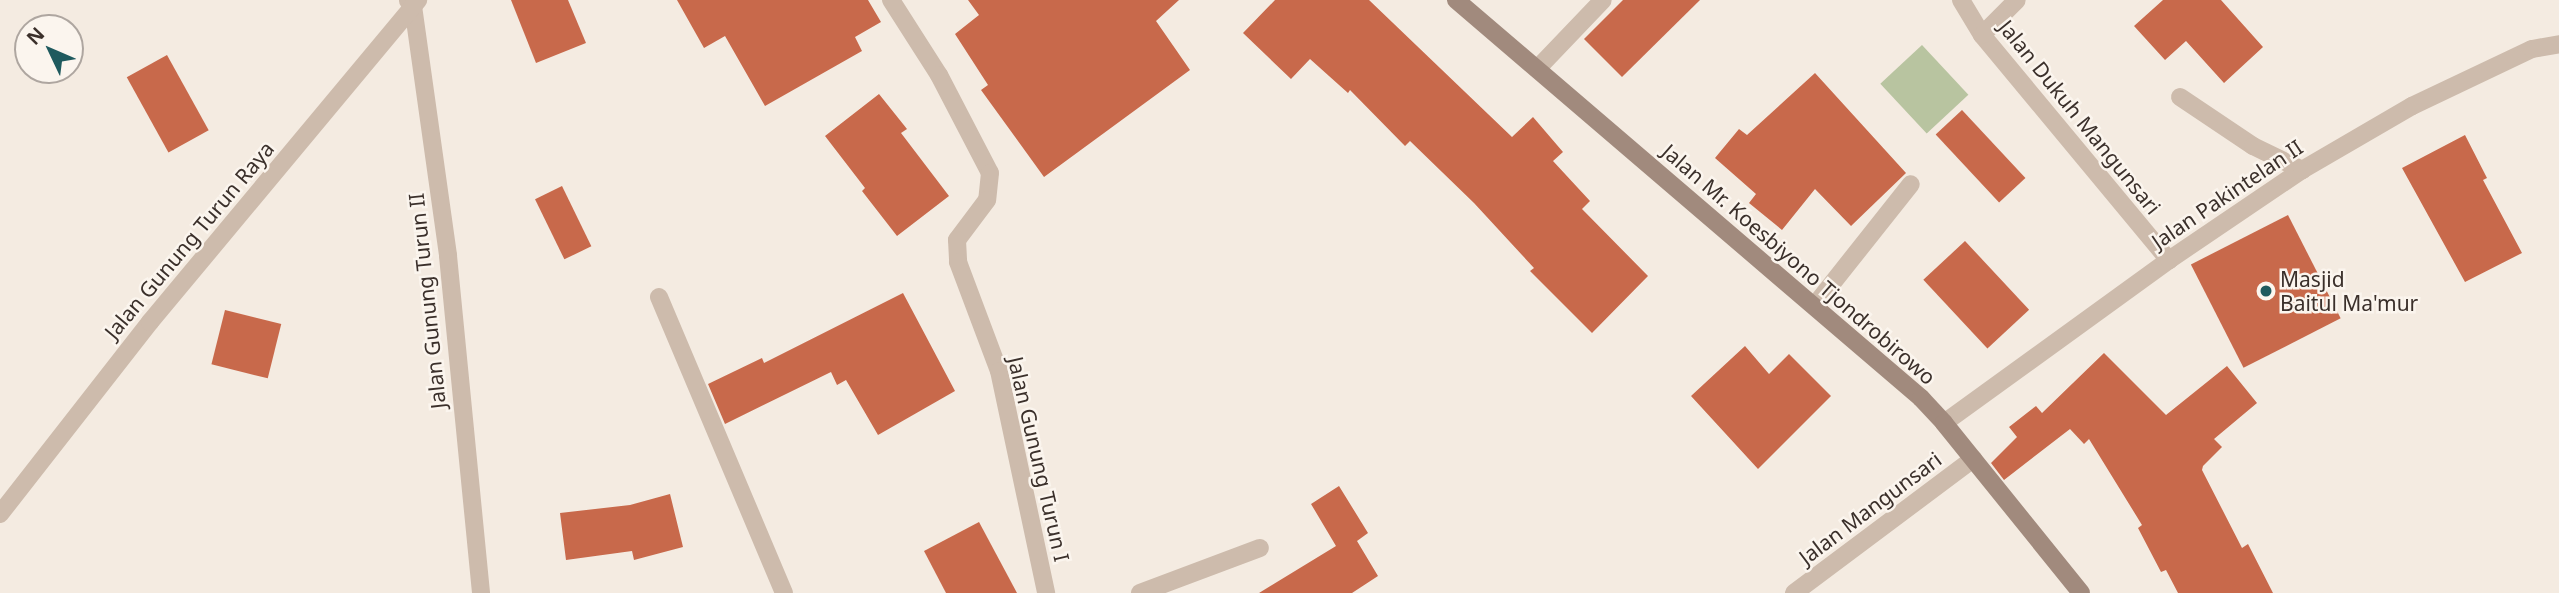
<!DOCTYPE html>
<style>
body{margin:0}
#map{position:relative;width:2559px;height:593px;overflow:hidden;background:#f4ebe1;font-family:"Noto Sans",sans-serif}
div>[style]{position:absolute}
.green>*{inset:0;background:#b8c4a0;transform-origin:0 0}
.building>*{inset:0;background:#c8694b;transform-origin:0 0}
.street>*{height:18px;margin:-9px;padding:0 9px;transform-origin:9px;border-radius:9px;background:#cdbbac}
.secondary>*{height:18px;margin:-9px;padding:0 9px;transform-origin:9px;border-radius:9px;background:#a18a7d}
.dots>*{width:19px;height:19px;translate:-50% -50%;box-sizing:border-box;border:4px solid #fbf5ee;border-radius:50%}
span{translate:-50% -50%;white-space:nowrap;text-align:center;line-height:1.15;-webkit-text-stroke:5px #fbf5ee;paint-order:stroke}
.street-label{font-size:21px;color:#3b302b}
.poi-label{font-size:21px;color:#3b302b}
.left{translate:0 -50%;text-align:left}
.north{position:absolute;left:14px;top:14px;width:70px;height:70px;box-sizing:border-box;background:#fbf5ee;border:2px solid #aea6a0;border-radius:50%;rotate:314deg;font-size:19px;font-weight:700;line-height:28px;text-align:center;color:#3b302b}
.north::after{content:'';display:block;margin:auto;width:24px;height:32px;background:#1f5a5e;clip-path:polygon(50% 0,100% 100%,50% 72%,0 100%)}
</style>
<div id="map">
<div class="green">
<div style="left:1922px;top:45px;width:68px;height:57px;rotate:47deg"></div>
</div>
<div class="building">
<div style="clip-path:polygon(511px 0,568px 0,586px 43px,536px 63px)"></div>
<div style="clip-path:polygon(677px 0,868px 0,881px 22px,855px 37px,862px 51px,765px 106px,725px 36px,704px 48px)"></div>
<div style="clip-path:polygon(968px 0,1179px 0,1156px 21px,1190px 70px,1044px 177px,981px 90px,988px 85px,955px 34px,979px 15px)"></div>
<div style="clip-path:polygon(1275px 0,1369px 0,1512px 137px,1533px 117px,1563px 152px,1553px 161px,1590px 201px,1582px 209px,1648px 276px,1592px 333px,1530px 271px,1534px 268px,1474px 203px,1410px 141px,1405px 146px,1350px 90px,1348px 93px,1310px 59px,1291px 79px,1243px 33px)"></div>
<div style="clip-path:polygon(1623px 0,1700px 0,1622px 77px,1584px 39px)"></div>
<div style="clip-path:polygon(2163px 0,2221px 0,2263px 47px,2224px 83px,2186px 41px,2165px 60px,2134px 26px)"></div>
<div style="left:167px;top:55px;width:86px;height:46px;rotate:61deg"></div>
<div style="clip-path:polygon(1815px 73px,1906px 173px,1851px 226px,1815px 189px,1782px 230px,1749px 203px,1756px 194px,1715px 158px,1739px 129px,1747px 135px)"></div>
<div style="clip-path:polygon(879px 94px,907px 129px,901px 133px,949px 196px,897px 236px,862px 191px,865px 188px,825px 136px)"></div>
<div style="left:1962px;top:110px;width:93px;height:36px;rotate:47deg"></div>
<div style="clip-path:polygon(2465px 135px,2487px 178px,2483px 180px,2522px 253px,2465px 282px,2402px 168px)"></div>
<div style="left:562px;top:186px;width:67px;height:30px;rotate:64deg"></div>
<div style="left:2288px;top:215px;width:116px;height:109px;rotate:63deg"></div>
<div style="left:1965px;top:241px;width:94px;height:57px;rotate:47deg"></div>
<div style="clip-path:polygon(903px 293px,955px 391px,878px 435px,846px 380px,837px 385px,831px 372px,725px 424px,708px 384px,762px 358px,764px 363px)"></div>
<div style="left:225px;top:310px;width:58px;height:56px;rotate:14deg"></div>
<div style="clip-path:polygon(1745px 346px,1769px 374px,1789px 354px,1831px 396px,1758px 469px,1691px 396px)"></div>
<div style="clip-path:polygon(2104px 353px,2166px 415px,2227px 366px,2257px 403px,2214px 439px,2222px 447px,2203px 466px,2202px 470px,2242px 548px,2248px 544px,2273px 593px,2178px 593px,2166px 570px,2161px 572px,2138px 528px,2142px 525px,2089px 439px,2084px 444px,2070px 429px,2004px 480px,1991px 463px,2017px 437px,2009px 427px,2036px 406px,2042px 413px)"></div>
<div style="clip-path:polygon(1339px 486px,1368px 533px,1357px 541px,1378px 576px,1352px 593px,1259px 593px,1336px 546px,1311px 504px)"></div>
<div style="clip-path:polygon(670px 494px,683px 547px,634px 560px,632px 551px,566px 560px,560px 513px,630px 505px)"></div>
<div style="clip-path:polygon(979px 522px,1017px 593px,946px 593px,924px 551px)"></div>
</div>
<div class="street">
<div style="left:891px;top:0;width:89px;rotate:57.4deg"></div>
<div style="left:939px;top:75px;width:110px;rotate:62.5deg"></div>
<div style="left:990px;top:173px;width:27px;rotate:96deg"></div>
<div style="left:987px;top:200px;width:50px;rotate:126.9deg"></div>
<div style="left:957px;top:240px;width:22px;rotate:87deg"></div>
<div style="left:958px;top:262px;width:116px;rotate:69.4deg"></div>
<div style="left:999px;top:371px;width:227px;rotate:78deg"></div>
<div style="left:1961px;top:0;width:41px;rotate:59deg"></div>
<div style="left:1982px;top:35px;width:293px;rotate:50.3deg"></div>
<div style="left:408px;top:1px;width:7px;rotate:45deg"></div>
<div style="left:413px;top:6px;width:252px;rotate:82deg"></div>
<div style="left:448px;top:256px;width:339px;rotate:84.4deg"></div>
<div style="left:1982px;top:35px;width:49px;rotate:-45deg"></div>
<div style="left:1537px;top:69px;width:95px;rotate:-46.3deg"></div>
<div style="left:2180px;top:97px;width:88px;rotate:33.9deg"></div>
<div style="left:2253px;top:146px;width:55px;rotate:26.1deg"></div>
<div style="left:659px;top:297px;width:321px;rotate:67.1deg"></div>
<div style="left:1815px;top:305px;width:154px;rotate:-51.6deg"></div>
<div style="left:1944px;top:423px;width:278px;rotate:-35.9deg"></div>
<div style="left:2169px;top:260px;width:161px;rotate:-34.1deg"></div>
<div style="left:2302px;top:170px;width:127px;rotate:-30.2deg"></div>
<div style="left:2412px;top:106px;width:133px;rotate:-25.4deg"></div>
<div style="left:2532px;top:49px;width:27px;rotate:-10deg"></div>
<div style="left:0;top:514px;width:244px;rotate:-52deg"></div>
<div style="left:150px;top:322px;width:419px;rotate:-50.2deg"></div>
<div style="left:1140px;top:593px;width:128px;rotate:-20.6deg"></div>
<div style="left:1794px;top:593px;width:224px;rotate:-36.8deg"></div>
</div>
<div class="secondary">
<div style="left:1456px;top:0;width:612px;rotate:40.56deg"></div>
<div style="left:1921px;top:398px;width:34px;rotate:47deg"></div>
<div style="left:1944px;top:423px;width:218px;rotate:51.1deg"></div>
</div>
<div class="dots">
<div style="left:2266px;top:291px;background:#1f5a5e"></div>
</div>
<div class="street-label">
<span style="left:2080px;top:117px;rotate:51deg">Jalan Dukuh Mangunsari</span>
<span style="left:2227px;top:194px;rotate:-34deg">Jalan Pakintelan II</span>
<span style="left:189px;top:240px;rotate:-50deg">Jalan Gunung Turun Raya</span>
<span style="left:1799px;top:264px;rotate:41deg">Jalan Mr. Koesbiyono Tjondrobirowo</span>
<span style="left:427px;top:301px;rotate:-96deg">Jalan Gunung Turun II</span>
<span style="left:1039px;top:459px;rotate:77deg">Jalan Gunung Turun I</span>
<span style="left:1870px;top:508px;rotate:-37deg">Jalan Mangunsari</span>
</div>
<div class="poi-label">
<span class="left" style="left:2280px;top:291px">Masjid<br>Baitul Ma'mur</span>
</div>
<div class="north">N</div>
</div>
